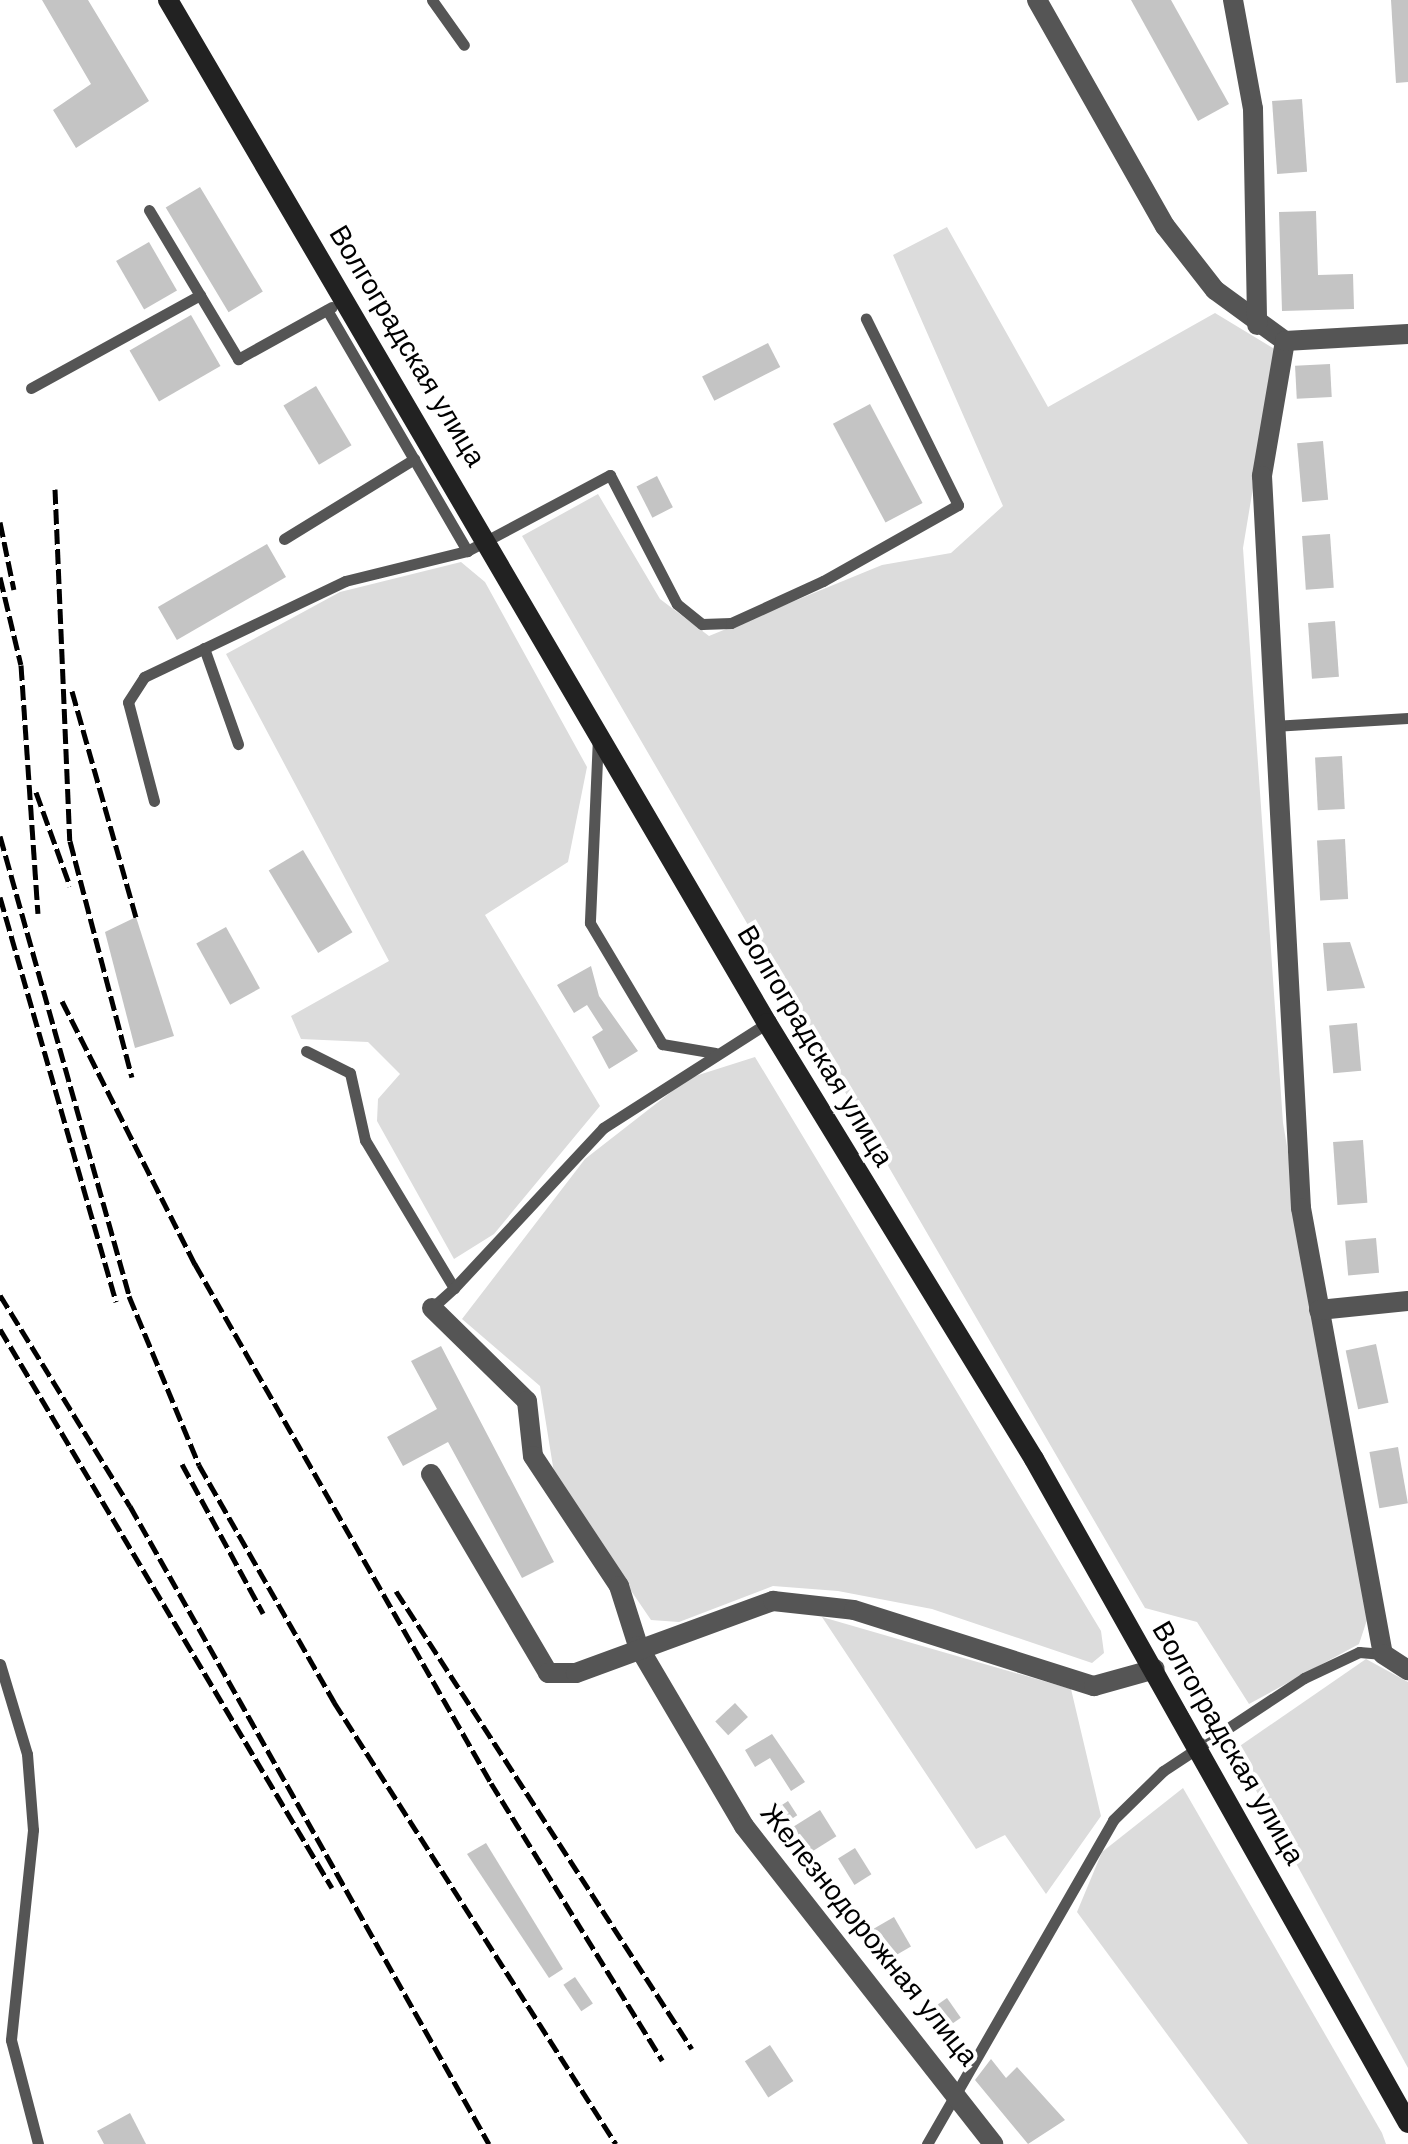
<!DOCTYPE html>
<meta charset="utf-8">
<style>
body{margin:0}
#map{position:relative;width:1408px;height:2144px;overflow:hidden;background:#fff;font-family:Helvetica,sans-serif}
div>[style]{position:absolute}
.green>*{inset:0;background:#dcdcdc}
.building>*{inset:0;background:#c4c4c4;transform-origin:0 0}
.lane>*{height:11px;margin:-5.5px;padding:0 5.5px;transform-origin:5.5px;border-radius:5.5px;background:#555}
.street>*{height:20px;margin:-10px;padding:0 10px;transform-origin:10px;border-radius:10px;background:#555}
.secondary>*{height:20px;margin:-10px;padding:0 10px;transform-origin:10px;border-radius:10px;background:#222}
.rail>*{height:5px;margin-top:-2.5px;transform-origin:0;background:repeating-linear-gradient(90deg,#000 0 15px,transparent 0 20px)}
span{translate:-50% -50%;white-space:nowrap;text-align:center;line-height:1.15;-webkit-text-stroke:8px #fff;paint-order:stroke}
.street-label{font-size:28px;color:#000}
</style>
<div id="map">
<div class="green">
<div style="clip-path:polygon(947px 227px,1048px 407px,1215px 313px,1276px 350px,1243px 548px,1283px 1123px,1368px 1617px,1359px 1644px,1249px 1704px,1197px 1622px,1145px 1608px,522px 536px,598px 494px,660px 599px,709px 636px,882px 565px,951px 553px,1003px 506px,893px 255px)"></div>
<div style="clip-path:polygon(461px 562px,485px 582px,587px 767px,568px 862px,485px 915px,600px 1106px,494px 1234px,454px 1259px,377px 1121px,378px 1099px,400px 1074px,368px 1042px,301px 1039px,291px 1016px,389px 961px,226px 654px,340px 592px)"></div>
<div style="clip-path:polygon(755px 1057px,1101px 1631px,1104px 1653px,1092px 1663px,932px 1609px,838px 1591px,773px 1586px,679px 1622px,651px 1620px,555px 1479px,540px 1386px,462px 1319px,585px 1159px,689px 1078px)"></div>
<div style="clip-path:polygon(822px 1617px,1071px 1689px,1101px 1816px,1046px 1894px,1005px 1835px,976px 1849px)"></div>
<div style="clip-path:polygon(1366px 1659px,1408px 1682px,1408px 2068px,1234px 1750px)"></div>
<div style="clip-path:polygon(1183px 1788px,1382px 2133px,1386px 2144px,1248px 2144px,1077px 1912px,1102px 1852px)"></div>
</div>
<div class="building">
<div style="clip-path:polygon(42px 0,88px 0,149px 101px,76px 148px,53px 110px,91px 84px)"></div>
<div style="clip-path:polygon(1131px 0,1171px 0,1229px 104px,1198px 121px)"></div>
<div style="clip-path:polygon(1391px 0,1408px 0,1408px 82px,1396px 83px)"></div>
<div style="left:1302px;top:99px;width:73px;height:30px;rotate:86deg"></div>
<div style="left:200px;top:187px;width:122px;height:40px;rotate:59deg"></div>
<div style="clip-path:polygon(1316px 211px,1318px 275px,1353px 274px,1354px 309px,1282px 311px,1279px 212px)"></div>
<div style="left:149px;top:242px;width:56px;height:38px;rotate:60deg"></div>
<div style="left:191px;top:315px;width:59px;height:71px;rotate:60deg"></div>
<div style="left:768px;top:343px;width:27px;height:74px;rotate:63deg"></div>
<div style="left:1330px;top:364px;width:33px;height:35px;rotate:87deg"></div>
<div style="left:316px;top:386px;width:69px;height:38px;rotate:59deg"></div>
<div style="left:870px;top:404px;width:112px;height:42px;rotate:62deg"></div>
<div style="left:1323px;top:441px;width:59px;height:26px;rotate:85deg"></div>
<div style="left:657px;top:476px;width:35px;height:23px;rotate:63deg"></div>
<div style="left:1330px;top:534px;width:54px;height:28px;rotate:86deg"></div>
<div style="left:267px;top:544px;width:38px;height:126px;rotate:60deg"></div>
<div style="left:1335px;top:621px;width:56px;height:27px;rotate:86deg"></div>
<div style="left:1342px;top:756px;width:53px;height:27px;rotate:87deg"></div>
<div style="left:1345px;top:839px;width:60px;height:28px;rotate:87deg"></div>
<div style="left:303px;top:850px;width:96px;height:40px;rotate:59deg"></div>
<div style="clip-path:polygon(136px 917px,174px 1036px,135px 1048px,105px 932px)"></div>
<div style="left:226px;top:927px;width:70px;height:34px;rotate:61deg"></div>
<div style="clip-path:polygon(1350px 942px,1365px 988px,1327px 991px,1323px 943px)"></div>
<div style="clip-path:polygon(591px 966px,599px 996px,638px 1051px,609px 1069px,592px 1037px,603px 1030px,587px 1005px,574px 1013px,557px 985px)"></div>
<div style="left:1357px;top:1023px;width:48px;height:28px;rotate:85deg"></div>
<div style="left:1363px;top:1140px;width:63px;height:30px;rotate:86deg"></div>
<div style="left:1376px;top:1238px;width:35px;height:31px;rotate:85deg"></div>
<div style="left:1376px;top:1344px;width:60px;height:31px;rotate:78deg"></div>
<div style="clip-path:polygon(441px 1346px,554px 1562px,522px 1578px,448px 1442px,403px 1466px,387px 1437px,437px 1409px,411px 1361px)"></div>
<div style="left:1398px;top:1447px;width:57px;height:29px;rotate:80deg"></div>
<div style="left:735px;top:1703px;width:19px;height:27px;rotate:47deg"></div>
<div style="clip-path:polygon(772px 1734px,805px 1782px,791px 1791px,770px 1758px,755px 1767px,745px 1750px)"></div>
<div style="left:788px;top:1801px;width:17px;height:20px;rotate:57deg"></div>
<div style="left:820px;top:1810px;width:31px;height:31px;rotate:58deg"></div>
<div style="clip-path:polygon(486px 1843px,563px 1969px,549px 1978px,467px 1854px)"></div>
<div style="left:855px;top:1848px;width:31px;height:20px;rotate:58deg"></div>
<div style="left:894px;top:1917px;width:34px;height:26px;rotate:60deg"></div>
<div style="left:575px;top:1977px;width:32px;height:14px;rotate:56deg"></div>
<div style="left:947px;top:1998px;width:24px;height:24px;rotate:55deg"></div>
<div style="left:770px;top:2045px;width:43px;height:30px;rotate:57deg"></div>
<div style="clip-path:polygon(991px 2059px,1006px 2078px,1017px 2067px,1065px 2120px,1028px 2144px,975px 2080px)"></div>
<div style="clip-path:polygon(130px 2113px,146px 2144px,104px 2144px,97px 2131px)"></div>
</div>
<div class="lane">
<div style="left:432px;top:0;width:55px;rotate:54.6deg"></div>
<div style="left:149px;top:210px;width:174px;rotate:59.1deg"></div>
<div style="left:238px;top:359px;width:107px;rotate:-29deg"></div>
<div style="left:327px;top:310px;width:279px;rotate:59.8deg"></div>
<div style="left:467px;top:551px;width:162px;rotate:-28deg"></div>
<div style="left:610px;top:475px;width:145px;rotate:62.6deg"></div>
<div style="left:677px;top:604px;width:32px;rotate:39deg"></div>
<div style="left:702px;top:624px;width:29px;rotate:-2deg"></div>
<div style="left:731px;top:623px;width:101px;rotate:-24.5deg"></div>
<div style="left:823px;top:581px;width:155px;rotate:-29.4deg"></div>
<div style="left:958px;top:505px;width:208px;rotate:-116.3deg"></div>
<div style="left:31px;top:388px;width:193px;rotate:-28.8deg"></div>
<div style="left:284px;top:539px;width:153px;rotate:-31.6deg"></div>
<div style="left:204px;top:648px;width:102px;rotate:70.5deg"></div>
<div style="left:1273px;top:726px;width:135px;rotate:-3.4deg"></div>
<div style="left:598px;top:737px;width:186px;rotate:92.5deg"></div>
<div style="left:590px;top:923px;width:141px;rotate:59.2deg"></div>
<div style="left:662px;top:1044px;width:54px;rotate:9.6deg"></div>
<div style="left:154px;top:801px;width:102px;rotate:-104.7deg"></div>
<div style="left:128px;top:702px;width:30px;rotate:-57deg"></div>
<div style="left:144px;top:677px;width:223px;rotate:-25.5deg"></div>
<div style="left:345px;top:581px;width:126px;rotate:-13.8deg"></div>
<div style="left:306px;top:1051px;width:49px;rotate:26.6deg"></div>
<div style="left:350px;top:1073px;width:69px;rotate:77.4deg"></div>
<div style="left:365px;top:1140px;width:173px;rotate:59deg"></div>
<div style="left:454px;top:1288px;width:30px;rotate:138deg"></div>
<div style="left:454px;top:1288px;width:219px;rotate:-47deg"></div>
<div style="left:603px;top:1128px;width:195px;rotate:-32.6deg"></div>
<div style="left:0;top:1664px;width:94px;rotate:73.3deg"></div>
<div style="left:27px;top:1754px;width:76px;rotate:85.5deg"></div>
<div style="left:33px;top:1830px;width:211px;rotate:96deg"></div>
<div style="left:11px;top:2040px;width:107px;rotate:75.4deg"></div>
<div style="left:927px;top:2144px;width:374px;rotate:-60.1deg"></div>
<div style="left:1113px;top:1820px;width:70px;rotate:-44.4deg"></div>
<div style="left:1163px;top:1771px;width:169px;rotate:-33.4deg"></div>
<div style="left:1304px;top:1678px;width:61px;rotate:-25.3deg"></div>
<div style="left:1359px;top:1652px;width:24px;rotate:5deg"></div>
</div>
<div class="street">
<div style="left:1037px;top:0;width:260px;rotate:60.5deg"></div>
<div style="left:1165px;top:226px;width:81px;rotate:52deg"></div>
<div style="left:1215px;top:290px;width:87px;rotate:36.1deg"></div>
<div style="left:1285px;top:341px;width:137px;rotate:99.7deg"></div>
<div style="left:1262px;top:476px;width:733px;rotate:86.95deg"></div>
<div style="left:1301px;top:1208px;width:453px;rotate:79.6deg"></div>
<div style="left:1383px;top:1654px;width:30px;rotate:33deg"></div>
<div style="left:1233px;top:0;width:111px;rotate:79.6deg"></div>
<div style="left:1253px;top:109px;width:216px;rotate:88.9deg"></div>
<div style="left:1285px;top:341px;width:123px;rotate:-3.3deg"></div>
<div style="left:432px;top:1308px;width:133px;rotate:44.4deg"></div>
<div style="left:527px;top:1401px;width:55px;rotate:83.8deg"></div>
<div style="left:533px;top:1456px;width:156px;rotate:56.5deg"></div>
<div style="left:619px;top:1586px;width:63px;rotate:72.4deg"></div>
<div style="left:638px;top:1646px;width:209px;rotate:59.5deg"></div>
<div style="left:744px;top:1826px;width:404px;rotate:51.9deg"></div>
<div style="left:1319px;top:1310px;width:89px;rotate:-5.8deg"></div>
<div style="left:431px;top:1474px;width:231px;rotate:59.5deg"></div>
<div style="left:548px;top:1673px;width:28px"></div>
<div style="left:576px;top:1673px;width:210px;rotate:-20.1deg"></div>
<div style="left:773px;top:1601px;width:81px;rotate:6.3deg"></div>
<div style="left:854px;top:1610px;width:252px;rotate:17.6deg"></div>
<div style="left:1094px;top:1686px;width:63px;rotate:-15.6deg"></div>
</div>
<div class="secondary">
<div style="left:168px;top:0;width:1185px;rotate:59.65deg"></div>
<div style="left:767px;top:1023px;width:511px;rotate:58.52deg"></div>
<div style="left:1034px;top:1459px;width:762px;rotate:60.61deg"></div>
</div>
<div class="rail">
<div style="left:55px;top:489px;width:352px;rotate:87.6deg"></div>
<div style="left:70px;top:841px;width:244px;rotate:75.3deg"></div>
<div style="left:0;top:522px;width:69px;rotate:78.4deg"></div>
<div style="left:0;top:577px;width:90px;rotate:76.6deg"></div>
<div style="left:21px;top:665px;width:249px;rotate:86.1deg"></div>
<div style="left:72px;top:691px;width:235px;rotate:74.2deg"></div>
<div style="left:36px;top:792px;width:100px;rotate:70.1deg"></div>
<div style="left:0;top:836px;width:478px;rotate:74.3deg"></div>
<div style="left:129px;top:1296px;width:183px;rotate:67.5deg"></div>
<div style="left:199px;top:1465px;width:273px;rotate:60.3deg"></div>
<div style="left:334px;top:1702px;width:524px;rotate:57.46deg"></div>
<div style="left:0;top:897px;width:421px;rotate:74deg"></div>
<div style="left:62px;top:1001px;width:295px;rotate:63.2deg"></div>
<div style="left:195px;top:1264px;width:597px;rotate:60.3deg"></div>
<div style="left:491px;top:1783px;width:326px;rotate:58.3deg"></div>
<div style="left:0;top:1295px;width:248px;rotate:58.4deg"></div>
<div style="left:130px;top:1506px;width:732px;rotate:60.63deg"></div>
<div style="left:0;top:1329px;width:650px;rotate:59.29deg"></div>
<div style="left:182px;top:1464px;width:170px;rotate:61.5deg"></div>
<div style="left:396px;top:1591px;width:545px;rotate:57.13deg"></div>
</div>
<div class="street-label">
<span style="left:407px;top:346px;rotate:59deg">Волгоградская улица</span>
<span style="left:815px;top:1046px;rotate:59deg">Волгоградская улица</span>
<span style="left:1228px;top:1743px;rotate:60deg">Волгоградская улица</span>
<span style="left:869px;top:1935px;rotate:51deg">Железнодорожная улица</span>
</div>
</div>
